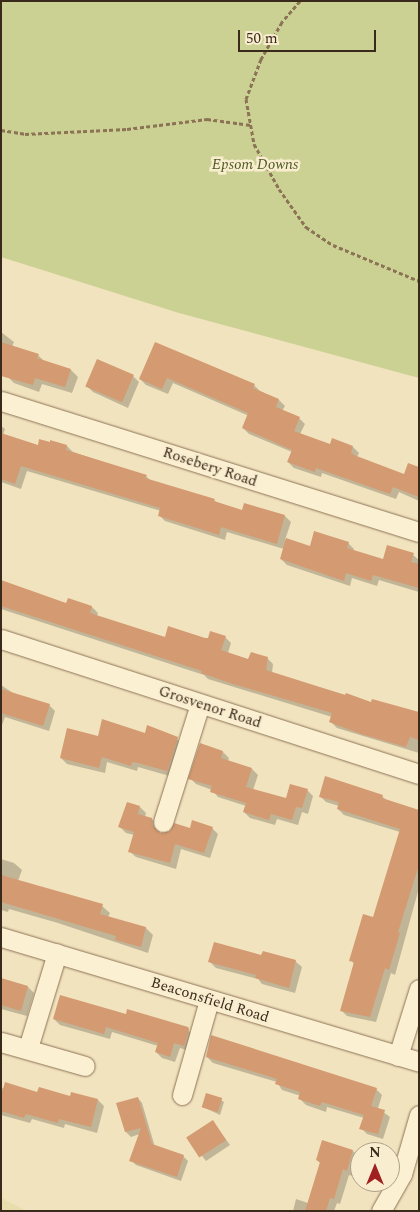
<!DOCTYPE html>
<style>
body{margin:0}
#map{position:relative;width:420px;height:1212px;overflow:hidden;background:#f2e3bf;font-family:Spectral,serif}
div>[style]{position:absolute}
.farmland>*{inset:0;background:#e8deac}
.green>*{inset:0;background:#cad192}
.shadow>*{inset:0;background:#0003}
.building>*{inset:0;background:#d49a71;transform-origin:0 0}
.path>*{height:3px;margin-top:-1.5px;transform-origin:0;background:repeating-linear-gradient(90deg,#8c7355 0 4px,transparent 0 6.5px)}
.roads{filter:drop-shadow(0 0 1px #8c7355) drop-shadow(0 0 1px #8c7355)}
.minor>*{height:19px;margin:-9.5px;padding:0 9.5px;transform-origin:9.5px;border-radius:9.5px;background:#fcf0d3}
span{translate:-50% -50%;white-space:nowrap;text-align:center;line-height:1.15;-webkit-text-stroke:5px #f9edcf;paint-order:stroke}
.park-label{font-size:15px;color:#4b5920;font-style:italic}
.street-label{font-size:15px;color:#3a2a1b}
.frame{position:absolute;inset:0;border:2px solid #3a2a1b;pointer-events:none}
.north{position:absolute;left:350px;top:1142px;width:50px;height:50px;box-sizing:border-box;background:#f9edcf;border:1px solid #ad9f87;border-radius:50%;rotate:0deg;font-size:14px;font-weight:700;line-height:20px;text-align:center;color:#3a2a1b}
.north::after{content:'';display:block;margin:auto;width:18px;height:22px;background:#a12021;clip-path:polygon(50% 0,100% 100%,50% 72%,0 100%)}
.scale{position:absolute;left:238px;top:30px;width:138px;height:22px;box-sizing:border-box;border:2px solid #3a2a1b;border-top:0;padding-left:6px;font-size:15px;line-height:18px;white-space:nowrap;color:#3a2a1b;-webkit-text-stroke:4px #f9edcf;paint-order:stroke}
</style>
<div id="map">
<div class="farmland">
<div style="clip-path:polygon(1px 1198px,27px 1211px,1px 1211px)"></div>
</div>
<div class="green">
<div style="clip-path:polygon(1px 1px,419px 1px,419px 378px,179px 313px,1px 257px)"></div>
</div>
<div class="shadow">
<div style="clip-path:polygon(1px 332px,14px 342px,12px 347px,38px 355px,44px 361px,71px 370px,78px 377px,72px 393px,42px 384px,39px 392px,14px 383px,7px 376px,1px 364px)"></div>
<div style="clip-path:polygon(156px 344px,254px 385px,260px 391px,279px 400px,285px 406px,282px 411px,299px 418px,305px 424px,300px 434px,331px 445px,333px 440px,353px 447px,359px 453px,357px 457px,404px 476px,419px 469px,419px 501px,399px 492px,396px 499px,322px 473px,321px 477px,294px 468px,288px 462px,292px 452px,249px 434px,243px 428px,249px 416px,173px 383px,168px 394px,146px 385px,140px 379px)"></div>
<div style="clip-path:polygon(133px 376px,139px 382px,128px 408px,93px 392px,87px 386px)"></div>
<div style="clip-path:polygon(1px 426px,5px 429px,3px 435px,39px 446px,67px 446px,73px 452px,146px 476px,151px 481px,214px 500px,218px 504px,243px 511px,285px 516px,291px 522px,285px 540px,311px 547px,348px 543px,354px 549px,353px 552px,384px 561px,413px 555px,419px 560px,419px 592px,379px 580px,377px 586px,352px 578px,350px 586px,287px 565px,281px 559px,284px 549px,227px 532px,225px 540px,165px 521px,159px 515px,161px 511px,27px 471px,21px 489px,1px 482px)"></div>
<div style="clip-path:polygon(1px 582px,67px 604px,68px 600px,92px 607px,98px 613px,97px 616px,166px 638px,205px 640px,225px 637px,231px 643px,228px 653px,249px 660px,267px 658px,273px 664px,272px 673px,372px 703px,419px 714px,419px 753px,337px 728px,331px 722px,332px 717px,208px 679px,204px 675px,1px 609px)"></div>
<div style="clip-path:polygon(1px 685px,13px 693px,49px 705px,55px 711px,49px 731px,5px 717px,1px 728px)"></div>
<div style="clip-path:polygon(99px 737px,177px 739px,183px 745px,173px 777px,138px 767px,137px 771px,107px 762px,105px 773px,67px 764px,61px 758px)"></div>
<div style="clip-path:polygon(223px 752px,229px 758px,228px 761px,252px 769px,258px 775px,253px 790px,287px 800px,307px 790px,313px 796px,308px 814px,302px 812px,298px 825px,277px 819px,275px 825px,250px 818px,244px 812px,246px 806px,218px 797px,212px 790px,196px 784px,190px 778px)"></div>
<div style="clip-path:polygon(320px 796px,382px 796px,387px 801px,419px 811px,419px 888px,395px 975px,391px 973px,376px 1022px,347px 1016px,341px 1010px,354px 964px,351px 960px,374px 919px,400px 832px,344px 815px,338px 809px,339px 806px,326px 802px)"></div>
<div style="clip-path:polygon(140px 807px,146px 813px,145px 817px,152px 819px,158px 825px,160px 834px,212px 828px,218px 834px,210px 858px,181px 849px,176px 869px,136px 857px,129px 851px,134px 835px,126px 833px,120px 827px)"></div>
<div style="clip-path:polygon(1px 859px,14px 863px,22px 870px,18px 881px,102px 906px,110px 913px,108px 917px,146px 928px,153px 935px,148px 953px,58px 923px,9px 909px,8px 912px,1px 910px)"></div>
<div style="clip-path:polygon(262px 957px,295px 961px,302px 967px,295px 993px,262px 984px,258px 979px,216px 968px,210px 962px)"></div>
<div style="clip-path:polygon(1px 980px,28px 987px,34px 993px,27px 1016px,1px 1009px)"></div>
<div style="clip-path:polygon(127px 1016px,188px 1030px,194px 1036px,190px 1051px,180px 1048px,175px 1062px,162px 1058px,156px 1052px,158px 1046px,112px 1032px,110px 1039px,60px 1025px,54px 1019px)"></div>
<div style="clip-path:polygon(207px 1057px,376px 1089px,382px 1095px,378px 1108px,390px 1117px,383px 1139px,367px 1134px,361px 1128px,364px 1118px,327px 1107px,326px 1112px,306px 1105px,300px 1099px,301px 1096px,282px 1090px,277px 1082px,213px 1063px)"></div>
<div style="clip-path:polygon(1px 1088px,98px 1100px,104px 1106px,97px 1133px,65px 1124px,64px 1128px,32px 1119px,30px 1123px,1px 1115px)"></div>
<div style="clip-path:polygon(138px 1098px,142px 1103px,155px 1147px,183px 1156px,188px 1161px,181px 1181px,136px 1165px,131px 1160px,140px 1134px,131px 1137px,126px 1132px,118px 1104px)"></div>
<div style="clip-path:polygon(221px 1100px,224px 1102px,220px 1115px,203px 1107px)"></div>
<div style="clip-path:polygon(217px 1127px,230px 1145px,206px 1161px,202px 1156px)"></div>
<div style="clip-path:polygon(353px 1151px,359px 1157px,353px 1176px,349px 1175px,340px 1204px,337px 1203px,334px 1211px,293px 1211px,296px 1199px,308px 1203px,321px 1164px,317px 1160px)"></div>
</div>
<div class="building">
<div style="clip-path:polygon(1px 342px,39px 354px,37px 358px,71px 369px,65px 387px,35px 378px,33px 385px,1px 376px)"></div>
<div style="clip-path:polygon(155px 342px,255px 384px,253px 388px,279px 399px,276px 407px,300px 417px,294px 431px,330px 444px,332px 438px,353px 446px,351px 452px,354px 455px,404px 474px,408px 463px,419px 467px,419px 497px,393px 487px,390px 494px,316px 468px,315px 472px,287px 462px,292px 450px,242px 428px,248px 413px,167px 378px,162px 389px,139px 379px)"></div>
<div style="left:97px;top:359px;width:40px;height:30px;rotate:23deg"></div>
<div style="clip-path:polygon(1px 433px,38px 445px,39px 439px,50px 442px,50px 440px,67px 445px,66px 450px,147px 475px,145px 478px,215px 499px,214px 501px,242px 510px,244px 503px,285px 515px,277px 544px,221px 527px,219px 535px,194px 527px,158px 516px,160px 508px,21px 466px,15px 484px,1px 479px)"></div>
<div style="clip-path:polygon(314px 531px,349px 542px,347px 548px,383px 559px,387px 545px,414px 553px,411px 562px,419px 564px,419px 588px,373px 575px,371px 581px,346px 573px,344px 581px,280px 559px,286px 538px,310px 546px)"></div>
<div style="clip-path:polygon(1px 580px,66px 603px,68px 598px,92px 606px,90px 613px,165px 637px,168px 626px,205px 638px,208px 638px,210px 631px,226px 636px,221px 650px,248px 659px,251px 652px,268px 657px,266px 670px,345px 695px,346px 693px,371px 702px,372px 699px,419px 712px,419px 740px,410px 737px,406px 747px,361px 734px,329px 722px,332px 713px,230px 683px,201px 673px,202px 671px,1px 606px)"></div>
<div style="clip-path:polygon(1px 689px,50px 704px,43px 726px,1px 713px)"></div>
<div style="clip-path:polygon(102px 719px,145px 733px,147px 725px,178px 737px,167px 771px,138px 763px,132px 762px,131px 766px,102px 757px,99px 768px,60px 758px,67px 728px,98px 736px)"></div>
<div style="clip-path:polygon(200px 743px,223px 751px,221px 758px,252px 768px,246px 787px,286px 798px,290px 784px,308px 789px,302px 808px,296px 807px,292px 820px,271px 814px,269px 820px,243px 812px,246px 803px,210px 792px,212px 786px,188px 779px)"></div>
<div style="clip-path:polygon(325px 776px,383px 795px,382px 798px,419px 810px,419px 865px,398px 932px,400px 933px,389px 970px,385px 968px,370px 1017px,340px 1011px,354px 962px,349px 961px,363px 914px,373px 917px,400px 829px,337px 809px,339px 802px,319px 797px)"></div>
<div style="clip-path:polygon(127px 802px,140px 806px,138px 814px,152px 818px,152px 825px,160px 833px,170px 831px,174px 823px,190px 828px,192px 820px,213px 827px,204px 853px,175px 844px,170px 863px,128px 852px,134px 832px,118px 827px)"></div>
<div style="clip-path:polygon(1px 875px,103px 904px,100px 914px,146px 927px,141px 947px,115px 940px,116px 936px,1px 902px)"></div>
<div style="clip-path:polygon(214px 942px,261px 955px,263px 951px,296px 960px,289px 988px,255px 978px,256px 975px,208px 962px)"></div>
<div style="clip-path:polygon(1px 978px,28px 986px,21px 1011px,1px 1005px)"></div>
<div style="clip-path:polygon(60px 995px,126px 1014px,127px 1009px,188px 1027px,189px 1029px,184px 1046px,174px 1043px,170px 1057px,155px 1052px,158px 1043px,106px 1027px,104px 1034px,53px 1019px)"></div>
<div style="clip-path:polygon(211px 1035px,377px 1088px,371px 1106px,385px 1110px,378px 1134px,359px 1129px,364px 1115px,322px 1102px,320px 1106px,298px 1099px,300px 1092px,275px 1084px,277px 1079px,206px 1057px)"></div>
<div style="clip-path:polygon(5px 1082px,37px 1092px,39px 1087px,70px 1096px,71px 1092px,98px 1099px,91px 1127px,59px 1119px,58px 1123px,26px 1114px,24px 1118px,1px 1111px,1px 1096px)"></div>
<div style="left:206px;top:1093px;width:17px;height:15px;rotate:17deg"></div>
<div style="clip-path:polygon(138px 1097px,152px 1144px,184px 1155px,177px 1177px,129px 1161px,141px 1128px,125px 1132px,116px 1103px)"></div>
<div style="left:213px;top:1120px;width:24px;height:32px;rotate:57deg"></div>
<div style="clip-path:polygon(322px 1140px,353px 1150px,347px 1171px,343px 1169px,334px 1199px,330px 1198px,326px 1211px,305px 1211px,320px 1162px,316px 1160px)"></div>
</div>
<div class="path">
<div style="left:300px;top:1px;width:28px;rotate:131deg"></div>
<div style="left:282px;top:22px;width:43px;rotate:119.6deg"></div>
<div style="left:261px;top:59px;width:43px;rotate:110.6deg"></div>
<div style="left:246px;top:99px;width:46px;rotate:79.9deg"></div>
<div style="left:254px;top:144px;width:51px;rotate:60.9deg"></div>
<div style="left:279px;top:189px;width:47px;rotate:54.6deg"></div>
<div style="left:306px;top:227px;width:32px;rotate:34deg"></div>
<div style="left:333px;top:245px;width:93px;rotate:22.7deg"></div>
<div style="left:1px;top:130px;width:24px;rotate:9deg"></div>
<div style="left:25px;top:134px;width:102px;rotate:-2.8deg"></div>
<div style="left:127px;top:129px;width:81px;rotate:-7.1deg"></div>
<div style="left:207px;top:119px;width:44px;rotate:7.8deg"></div>
</div>
<div class="roads">
<div class="minor">
<div style="left:1px;top:401px;width:438px;rotate:17.4deg"></div>
<div style="left:1px;top:639px;width:439px;rotate:17.9deg"></div>
<div style="left:163px;top:822px;width:124px;rotate:-72.6deg"></div>
<div style="left:1px;top:937px;width:436px;rotate:16.6deg"></div>
<div style="left:1px;top:1042px;width:87px;rotate:15.9deg"></div>
<div style="left:28px;top:1048px;width:99px;rotate:-73deg"></div>
<div style="left:398px;top:1056px;width:70px;rotate:-72.6deg"></div>
<div style="left:182px;top:1095px;width:99px;rotate:-74.1deg"></div>
<div style="left:381px;top:1211px;width:43px;rotate:-60.4deg"></div>
<div style="left:402px;top:1174px;width:61px;rotate:-73.9deg"></div>
</div>
</div>
<div class="park-label">
<span style="left:255px;top:165px">Epsom Downs</span>
</div>
<div class="street-label">
<span style="left:210px;top:467px;rotate:18deg">Rosebery Road</span>
<span style="left:210px;top:707px;rotate:18deg">Grosvenor Road</span>
<span style="left:210px;top:1000px;rotate:17deg">Beaconsfield Road</span>
</div>
<div class="frame"></div>
<div class="north">N</div>
<div class="scale">50 m</div>
</div>
